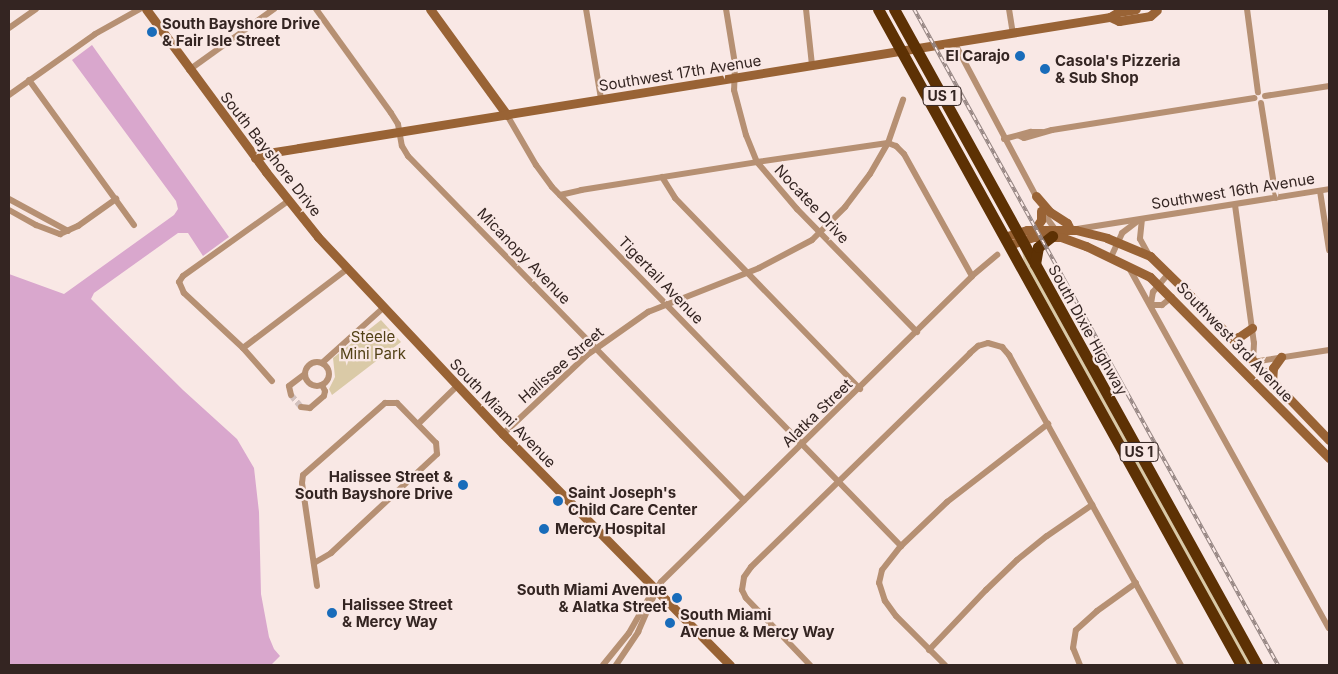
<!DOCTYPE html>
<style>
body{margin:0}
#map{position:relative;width:1338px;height:674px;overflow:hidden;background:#f9e8e5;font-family:Inter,sans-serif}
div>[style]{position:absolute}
.green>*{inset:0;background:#dacaa7}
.water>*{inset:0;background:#d9a7cd}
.street-tunnel>*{height:6px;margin-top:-3px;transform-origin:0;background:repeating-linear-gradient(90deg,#d2c1be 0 6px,transparent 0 9px)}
.street>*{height:6px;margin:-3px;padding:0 3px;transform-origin:3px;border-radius:3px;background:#b69073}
.street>.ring{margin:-3px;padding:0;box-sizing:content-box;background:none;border:6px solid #b69073;border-radius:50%}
.secondary>*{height:9px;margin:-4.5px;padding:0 4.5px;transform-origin:4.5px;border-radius:4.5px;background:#996335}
.highway>*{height:11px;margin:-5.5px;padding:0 5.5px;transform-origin:5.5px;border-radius:5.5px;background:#5d3104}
.rail>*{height:4px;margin-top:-2px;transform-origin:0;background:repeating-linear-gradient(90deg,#f9e8e5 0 5.5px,#958582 0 11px);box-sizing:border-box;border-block:1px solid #958582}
.dots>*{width:14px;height:14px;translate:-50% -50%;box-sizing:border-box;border:2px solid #f9e8e5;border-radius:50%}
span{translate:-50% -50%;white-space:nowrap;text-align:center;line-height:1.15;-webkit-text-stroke:4.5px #f9e8e5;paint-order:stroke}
.shield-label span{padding:1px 4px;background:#f9e8e5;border:1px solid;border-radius:4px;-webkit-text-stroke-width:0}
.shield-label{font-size:14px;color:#342522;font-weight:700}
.poi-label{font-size:15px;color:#342522;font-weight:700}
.left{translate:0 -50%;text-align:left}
.right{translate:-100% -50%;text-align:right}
.street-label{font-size:15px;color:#342522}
.park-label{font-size:15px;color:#524116}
.frame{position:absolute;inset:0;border:10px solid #342522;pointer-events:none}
</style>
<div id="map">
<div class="green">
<div style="clip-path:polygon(1022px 251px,1251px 665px,1247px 665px,1024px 261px)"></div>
<div style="clip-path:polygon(381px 320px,401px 342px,332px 395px,329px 389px,335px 377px,333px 358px)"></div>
</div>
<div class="water">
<div style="clip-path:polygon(92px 45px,229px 237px,203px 256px,188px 233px,178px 233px,94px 293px,91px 299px,183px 390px,237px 439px,254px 468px,259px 512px,261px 594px,269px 637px,274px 649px,280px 656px,271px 665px,9px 665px,9px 274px,64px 294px,174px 215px,178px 209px,176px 201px,72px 60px)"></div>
</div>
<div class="street-tunnel">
<div style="left:291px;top:395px;width:16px;rotate:50deg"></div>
</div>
<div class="street">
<div style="left:316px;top:9px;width:128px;rotate:54.2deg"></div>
<div style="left:391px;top:113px;width:13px;rotate:58deg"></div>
<div style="left:398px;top:124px;width:22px;rotate:80deg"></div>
<div style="left:402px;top:146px;width:12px;rotate:59deg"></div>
<div style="left:408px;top:156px;width:481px;rotate:45.7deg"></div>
<div style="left:586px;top:9px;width:91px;rotate:80.5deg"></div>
<div style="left:726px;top:9px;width:56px;rotate:80.7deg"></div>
<div style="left:735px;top:64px;width:26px;rotate:92deg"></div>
<div style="left:734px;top:90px;width:47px;rotate:75.1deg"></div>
<div style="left:746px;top:135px;width:29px;rotate:68deg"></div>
<div style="left:757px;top:162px;width:62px;rotate:49.6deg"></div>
<div style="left:797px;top:209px;width:172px;rotate:45.7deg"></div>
<div style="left:806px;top:9px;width:56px;rotate:83.9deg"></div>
<div style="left:1009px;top:9px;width:24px;rotate:81deg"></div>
<div style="left:1247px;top:9px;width:84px;rotate:82.5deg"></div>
<div style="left:9px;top:28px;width:33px;rotate:-35deg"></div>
<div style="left:954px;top:42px;width:177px;rotate:62deg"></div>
<div style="left:189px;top:70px;width:105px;rotate:-35.7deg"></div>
<div style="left:29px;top:80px;width:179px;rotate:54.1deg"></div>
<div style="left:9px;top:95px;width:105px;rotate:-35.3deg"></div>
<div style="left:95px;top:34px;width:51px;rotate:-29.1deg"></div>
<div style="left:1265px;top:96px;width:65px;rotate:-8.9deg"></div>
<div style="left:1261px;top:103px;width:96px;rotate:81deg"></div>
<div style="left:507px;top:115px;width:58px;rotate:59.9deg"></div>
<div style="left:536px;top:165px;width:27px;rotate:54deg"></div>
<div style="left:552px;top:187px;width:501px;rotate:45.81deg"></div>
<div style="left:1020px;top:136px;width:4px;rotate:27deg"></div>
<div style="left:1024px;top:138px;width:29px;rotate:-16deg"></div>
<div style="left:1052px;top:130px;width:205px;rotate:-9deg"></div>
<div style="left:1004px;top:139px;width:28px;rotate:-15deg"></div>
<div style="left:1031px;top:132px;width:11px"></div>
<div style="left:662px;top:177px;width:25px;rotate:58deg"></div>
<div style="left:675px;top:198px;width:266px;rotate:45.9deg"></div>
<div style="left:1320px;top:191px;width:60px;rotate:81.3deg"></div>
<div style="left:560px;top:195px;width:22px;rotate:-13deg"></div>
<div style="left:581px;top:190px;width:178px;rotate:-9deg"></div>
<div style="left:757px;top:162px;width:132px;rotate:-8.3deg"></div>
<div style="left:888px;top:143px;width:9px;rotate:21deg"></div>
<div style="left:896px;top:146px;width:11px;rotate:45deg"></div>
<div style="left:904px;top:154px;width:140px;rotate:60.9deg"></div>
<div style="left:9px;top:199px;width:67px;rotate:28.5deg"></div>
<div style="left:1235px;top:205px;width:139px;rotate:82.2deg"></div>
<div style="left:1254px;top:343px;width:19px;rotate:93deg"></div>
<div style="left:1253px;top:362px;width:77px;rotate:-9deg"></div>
<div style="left:9px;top:210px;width:31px;rotate:29deg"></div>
<div style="left:36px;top:225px;width:26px;rotate:21deg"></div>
<div style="left:60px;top:234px;width:20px;rotate:-24deg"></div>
<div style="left:78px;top:226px;width:47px;rotate:-35.4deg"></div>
<div style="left:1041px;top:210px;width:27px;rotate:54deg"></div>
<div style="left:1142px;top:219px;width:20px;rotate:96deg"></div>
<div style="left:1140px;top:239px;width:18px;rotate:61deg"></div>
<div style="left:1077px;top:229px;width:255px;rotate:-9deg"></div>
<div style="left:1111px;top:257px;width:26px;rotate:-65deg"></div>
<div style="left:1122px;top:233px;width:20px;rotate:-37deg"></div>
<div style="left:1128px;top:266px;width:414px;rotate:61deg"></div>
<div style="left:1151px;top:304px;width:12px;rotate:-81deg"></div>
<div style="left:1153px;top:292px;width:25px;rotate:-50deg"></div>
<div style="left:1151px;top:305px;width:11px"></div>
<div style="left:1162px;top:305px;width:13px;rotate:-39deg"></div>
<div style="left:243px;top:348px;width:131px;rotate:-37.2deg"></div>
<div class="ring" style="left:305px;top:362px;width:18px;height:18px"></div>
<div style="left:322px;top:363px;width:82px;rotate:-42deg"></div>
<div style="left:272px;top:381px;width:44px;rotate:-131.3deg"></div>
<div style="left:243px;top:348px;width:81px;rotate:-137deg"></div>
<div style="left:184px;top:293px;width:12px;rotate:-114deg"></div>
<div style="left:179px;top:282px;width:7px;rotate:-56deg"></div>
<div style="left:183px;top:276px;width:129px;rotate:-35.5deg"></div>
<div style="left:291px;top:395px;width:9px;rotate:-103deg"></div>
<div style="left:289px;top:386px;width:20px;rotate:-37deg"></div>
<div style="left:301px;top:407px;width:9px;rotate:6deg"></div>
<div style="left:310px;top:408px;width:18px;rotate:-41deg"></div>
<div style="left:324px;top:396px;width:5px;rotate:-79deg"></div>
<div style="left:325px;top:391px;width:7px;rotate:-117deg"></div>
<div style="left:418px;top:424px;width:54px;rotate:-44.3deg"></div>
<div style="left:503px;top:434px;width:115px;rotate:-43.2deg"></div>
<div style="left:587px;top:355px;width:75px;rotate:-35.2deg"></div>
<div style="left:648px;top:312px;width:119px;rotate:-21.6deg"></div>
<div style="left:759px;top:268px;width:60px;rotate:-27.8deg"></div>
<div style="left:812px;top:240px;width:47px;rotate:-45deg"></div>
<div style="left:845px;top:207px;width:41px;rotate:-52.9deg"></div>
<div style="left:870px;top:174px;width:36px;rotate:-60deg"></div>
<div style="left:888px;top:143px;width:46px;rotate:-70.8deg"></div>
<div style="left:314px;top:563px;width:20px;rotate:-30deg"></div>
<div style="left:331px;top:553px;width:145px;rotate:-43deg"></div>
<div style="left:437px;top:454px;width:11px;rotate:-95deg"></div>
<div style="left:436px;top:443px;width:56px;rotate:-134.3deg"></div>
<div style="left:397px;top:403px;width:12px;rotate:180deg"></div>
<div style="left:385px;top:403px;width:109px;rotate:138.7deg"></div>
<div style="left:303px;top:475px;width:8px;rotate:97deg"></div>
<div style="left:302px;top:483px;width:104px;rotate:81.7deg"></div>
<div style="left:929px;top:650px;width:83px;rotate:-46.5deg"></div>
<div style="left:986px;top:590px;width:43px;rotate:-44.1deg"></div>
<div style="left:1017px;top:560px;width:38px;rotate:-39deg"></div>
<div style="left:1047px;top:536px;width:55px;rotate:-34.6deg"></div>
<div style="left:603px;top:665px;width:41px;rotate:-50.9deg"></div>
<div style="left:629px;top:633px;width:40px;rotate:-60.3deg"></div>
<div style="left:649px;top:598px;width:20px;rotate:-53deg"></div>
<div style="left:661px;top:582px;width:436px;rotate:-44.5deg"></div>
<div style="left:972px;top:276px;width:33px;rotate:-40deg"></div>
<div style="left:616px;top:665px;width:40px;rotate:-56deg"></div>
<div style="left:638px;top:632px;width:43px;rotate:-66.4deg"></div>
<div style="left:810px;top:665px;width:93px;rotate:-133.7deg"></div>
<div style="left:746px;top:598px;width:9px;rotate:-117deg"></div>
<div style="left:742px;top:590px;width:13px;rotate:-81deg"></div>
<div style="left:744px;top:577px;width:12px;rotate:-55deg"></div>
<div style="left:751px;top:567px;width:306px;rotate:-44.3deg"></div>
<div style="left:970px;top:353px;width:11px;rotate:-41deg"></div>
<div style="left:978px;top:346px;width:10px;rotate:-17deg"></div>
<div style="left:988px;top:343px;width:15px;rotate:16deg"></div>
<div style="left:1002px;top:347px;width:11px;rotate:49deg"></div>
<div style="left:1009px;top:355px;width:355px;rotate:61deg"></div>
<div style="left:945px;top:665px;width:69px;rotate:-135deg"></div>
<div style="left:896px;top:616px;width:19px;rotate:-126deg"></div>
<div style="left:885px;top:601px;width:19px;rotate:-108deg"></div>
<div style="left:879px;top:583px;width:13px;rotate:-77deg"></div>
<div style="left:882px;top:570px;width:31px;rotate:-52deg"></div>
<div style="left:901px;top:546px;width:64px;rotate:-43.7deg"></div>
<div style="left:947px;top:502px;width:128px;rotate:-37.7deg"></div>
<div style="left:1080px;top:665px;width:18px;rotate:-112deg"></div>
<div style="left:1073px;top:648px;width:18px;rotate:-81deg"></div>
<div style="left:1076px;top:630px;width:28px;rotate:-42deg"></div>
<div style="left:1097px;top:611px;width:48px;rotate:-35.7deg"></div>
</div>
<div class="secondary">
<div style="left:146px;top:9px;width:202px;rotate:53.6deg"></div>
<div style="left:266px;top:172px;width:83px;rotate:51.3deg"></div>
<div style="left:318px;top:237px;width:270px;rotate:46.8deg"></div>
<div style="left:503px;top:434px;width:324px;rotate:45.5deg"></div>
<div style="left:430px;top:9px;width:131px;rotate:54deg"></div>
<div style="left:1110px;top:17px;width:10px;rotate:24deg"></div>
<div style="left:1119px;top:21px;width:31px;rotate:-9deg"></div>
<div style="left:1150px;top:16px;width:9px;rotate:-41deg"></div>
<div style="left:255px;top:158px;width:14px;rotate:-21deg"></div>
<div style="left:268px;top:153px;width:31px;rotate:-9deg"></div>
<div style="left:299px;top:148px;width:822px;rotate:-9.18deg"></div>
<div style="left:1110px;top:17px;width:9px;rotate:-32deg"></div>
<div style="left:1118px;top:12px;width:18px;rotate:-9deg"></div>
<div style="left:1036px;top:196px;width:21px;rotate:49deg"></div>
<div style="left:1050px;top:212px;width:20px;rotate:33deg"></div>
<div style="left:1067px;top:223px;width:7px;rotate:63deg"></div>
<div style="left:1035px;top:229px;width:11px;rotate:-56deg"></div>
<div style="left:1041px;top:220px;width:9px;rotate:-90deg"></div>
<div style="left:1004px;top:237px;width:24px;rotate:-17deg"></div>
<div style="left:1027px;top:230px;width:49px"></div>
<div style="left:1076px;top:230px;width:32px;rotate:14deg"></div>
<div style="left:1107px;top:238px;width:47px;rotate:22.7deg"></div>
<div style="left:1150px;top:256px;width:56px;rotate:44.3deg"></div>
<div style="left:1190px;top:295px;width:201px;rotate:46.2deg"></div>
<div style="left:1009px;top:245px;width:25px;rotate:-18deg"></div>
<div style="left:1033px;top:237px;width:28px"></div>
<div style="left:1061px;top:237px;width:27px;rotate:20deg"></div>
<div style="left:1086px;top:246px;width:71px;rotate:25.8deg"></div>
<div style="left:1150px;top:277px;width:255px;rotate:45.3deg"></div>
<div style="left:1229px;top:338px;width:10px;rotate:-6deg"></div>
<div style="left:1239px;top:337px;width:16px;rotate:-35deg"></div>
<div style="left:1272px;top:382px;width:14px;rotate:-86deg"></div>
<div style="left:1273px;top:368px;width:14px;rotate:-54deg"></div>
</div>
<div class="highway">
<div style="left:878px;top:9px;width:750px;rotate:61.04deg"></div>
<div style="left:894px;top:9px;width:750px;rotate:61.04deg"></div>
<div style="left:1035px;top:264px;width:17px;rotate:-80deg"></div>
<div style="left:1038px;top:247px;width:18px;rotate:-38deg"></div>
</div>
<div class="rail">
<div style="left:914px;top:9px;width:750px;rotate:60.98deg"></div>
</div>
<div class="dots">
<div style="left:152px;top:32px;background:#196cba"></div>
<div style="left:1020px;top:56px;background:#196cba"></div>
<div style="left:1045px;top:69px;background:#196cba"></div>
<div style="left:463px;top:485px;background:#196cba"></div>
<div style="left:558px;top:501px;background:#196cba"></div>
<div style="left:544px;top:529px;background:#196cba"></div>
<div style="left:677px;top:598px;background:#196cba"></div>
<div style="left:332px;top:613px;background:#196cba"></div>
<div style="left:670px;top:623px;background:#196cba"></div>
</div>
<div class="shield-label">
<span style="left:942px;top:96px">US 1</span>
<span style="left:1139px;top:452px">US 1</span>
</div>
<div class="poi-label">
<span class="left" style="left:162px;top:32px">South Bayshore Drive<br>&amp; Fair Isle Street</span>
<span class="right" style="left:1010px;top:56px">El Carajo</span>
<span class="left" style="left:1055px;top:69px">Casola's Pizzeria<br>&amp; Sub Shop</span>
<span class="right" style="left:453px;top:485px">Halissee Street &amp;<br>South Bayshore Drive</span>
<span class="left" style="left:568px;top:501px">Saint Joseph's<br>Child Care Center</span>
<span class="left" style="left:555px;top:529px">Mercy Hospital</span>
<span class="right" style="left:667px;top:598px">South Miami Avenue<br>&amp; Alatka Street</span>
<span class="left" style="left:342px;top:613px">Halissee Street<br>&amp; Mercy Way</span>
<span class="left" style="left:680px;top:623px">South Miami<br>Avenue &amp; Mercy Way</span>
</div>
<div class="street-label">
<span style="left:680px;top:73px;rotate:-9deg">Southwest 17th Avenue</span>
<span style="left:271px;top:154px;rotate:52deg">South Bayshore Drive</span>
<span style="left:1233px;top:191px;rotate:-9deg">Southwest 16th Avenue</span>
<span style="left:812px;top:204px;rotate:47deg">Nocatee Drive</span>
<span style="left:524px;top:256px;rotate:46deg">Micanopy Avenue</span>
<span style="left:661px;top:280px;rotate:46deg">Tigertail Avenue</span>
<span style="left:1088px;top:330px;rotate:61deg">South Dixie Highway</span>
<span style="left:1235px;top:342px;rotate:46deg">Southwest 3rd Avenue</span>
<span style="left:561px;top:365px;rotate:-41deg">Halissee Street</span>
<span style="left:503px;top:413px;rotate:46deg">South Miami Avenue</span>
<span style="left:817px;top:413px;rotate:-44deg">Alatka Street</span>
</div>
<div class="park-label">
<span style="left:373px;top:345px">Steele<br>Mini Park</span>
</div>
<div class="frame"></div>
</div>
